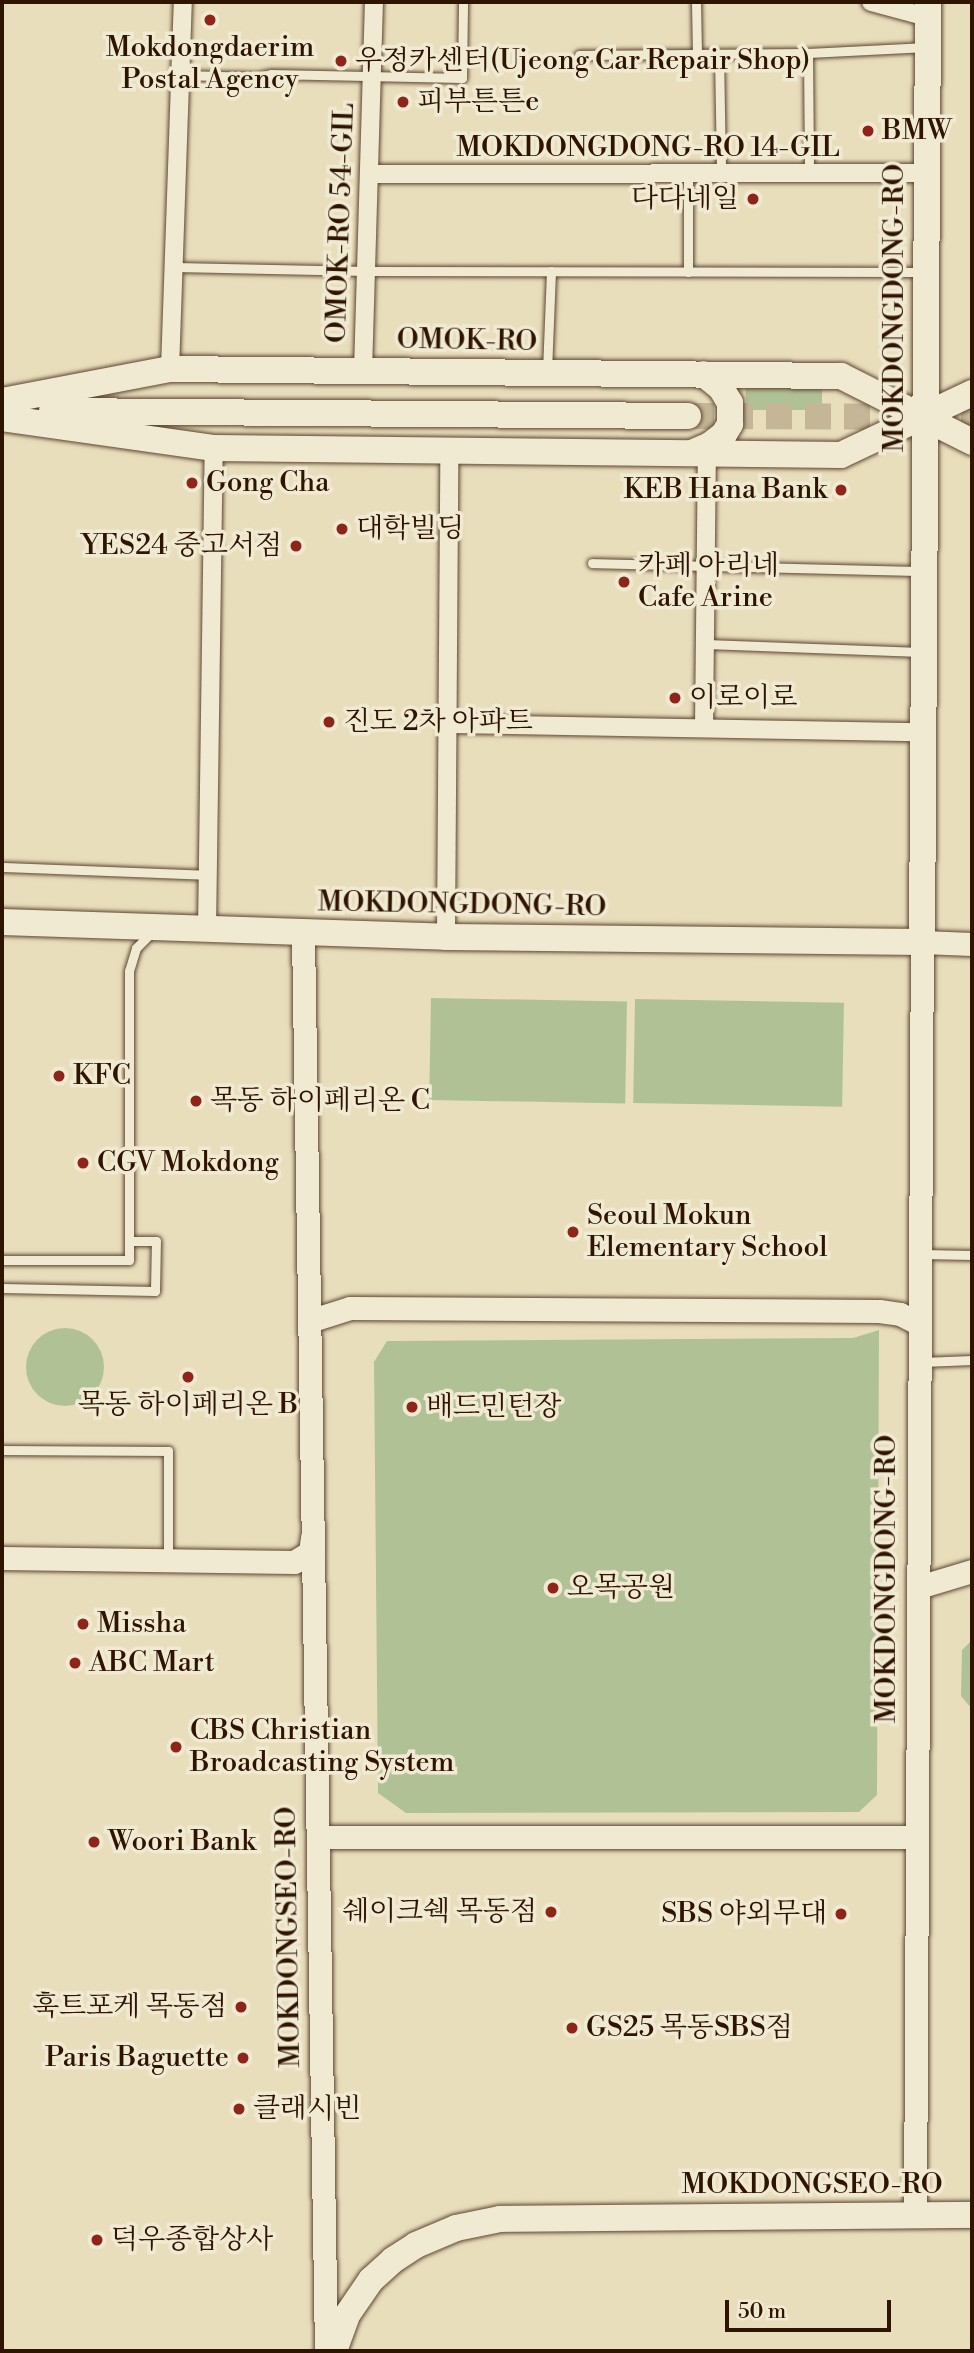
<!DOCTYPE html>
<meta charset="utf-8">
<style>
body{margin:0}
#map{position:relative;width:974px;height:2353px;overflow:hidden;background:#e9debc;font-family:"Libre Bodoni","Noto Serif KR",serif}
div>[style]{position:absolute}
.green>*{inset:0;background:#b0c295;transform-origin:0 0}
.round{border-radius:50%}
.secondary-tunnel>*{height:26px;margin-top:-13px;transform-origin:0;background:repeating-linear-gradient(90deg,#c4b697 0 26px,transparent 0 39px)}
.roads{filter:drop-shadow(0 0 2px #5e4630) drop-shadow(0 0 2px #5e4630)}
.service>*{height:9px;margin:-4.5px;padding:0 4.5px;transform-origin:4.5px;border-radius:4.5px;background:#f1ead3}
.minor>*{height:18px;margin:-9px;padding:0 9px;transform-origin:9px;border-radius:9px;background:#f1ead3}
.tertiary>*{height:23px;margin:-11.5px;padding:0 11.5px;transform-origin:11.5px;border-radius:11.5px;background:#f1ead3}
.secondary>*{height:26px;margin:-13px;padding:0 13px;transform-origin:13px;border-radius:13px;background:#f1ead3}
.dots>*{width:19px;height:19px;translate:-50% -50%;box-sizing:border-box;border:4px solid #f1ead3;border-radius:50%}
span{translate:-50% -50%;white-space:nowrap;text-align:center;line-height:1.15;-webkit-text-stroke:7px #f1ead3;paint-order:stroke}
.poi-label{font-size:28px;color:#301402}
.left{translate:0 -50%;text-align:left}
.right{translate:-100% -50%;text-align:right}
.street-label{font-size:28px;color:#301402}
.frame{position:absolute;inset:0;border:4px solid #301402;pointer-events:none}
.scale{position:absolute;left:725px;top:2300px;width:166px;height:32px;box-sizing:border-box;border:4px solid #301402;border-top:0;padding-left:9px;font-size:21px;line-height:24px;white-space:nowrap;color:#301402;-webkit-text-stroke:5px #f1ead3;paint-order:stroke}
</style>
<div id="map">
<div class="green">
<div style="clip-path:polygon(822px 380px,822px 410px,747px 410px,745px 386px)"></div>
<div style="left:431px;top:998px;width:196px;height:102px;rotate:1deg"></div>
<div style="left:635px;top:999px;width:209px;height:104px;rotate:1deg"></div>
<div class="round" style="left:26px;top:1328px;width:78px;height:78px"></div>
<div style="clip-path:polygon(879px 1330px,877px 1795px,859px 1812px,406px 1813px,378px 1793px,374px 1362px,387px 1341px,853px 1338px)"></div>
<div style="clip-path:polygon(972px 1640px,972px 1709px,961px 1696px,962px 1650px)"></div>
</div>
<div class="secondary-tunnel">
<div style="left:688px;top:416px;width:284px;rotate:0.2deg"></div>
</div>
<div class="roads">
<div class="service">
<div style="left:696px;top:2px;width:52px;rotate:88.9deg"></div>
<div style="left:808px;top:53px;width:120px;rotate:89.5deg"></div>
<div style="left:719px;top:54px;width:120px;rotate:89deg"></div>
<div style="left:579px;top:55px;width:229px;rotate:-0.5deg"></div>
<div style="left:808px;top:53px;width:119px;rotate:-2.9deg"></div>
<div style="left:180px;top:75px;width:78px;rotate:1.5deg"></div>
<div style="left:258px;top:77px;width:13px;rotate:-13deg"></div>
<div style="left:271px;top:74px;width:191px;rotate:1.2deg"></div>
<div style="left:462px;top:78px;width:76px;rotate:-89.2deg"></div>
<div style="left:688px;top:174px;width:98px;rotate:90deg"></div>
<div style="left:175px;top:267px;width:192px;rotate:1.2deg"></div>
<div style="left:367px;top:271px;width:558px;rotate:0.1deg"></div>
<div style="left:547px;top:371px;width:100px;rotate:-87.7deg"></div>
<div style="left:592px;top:563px;width:331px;rotate:1.4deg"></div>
<div style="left:704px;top:644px;width:219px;rotate:2.1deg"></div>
<div style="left:2px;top:867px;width:205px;rotate:2.2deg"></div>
<div style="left:922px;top:1254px;width:50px;rotate:1.1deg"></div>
<div style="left:2px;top:1260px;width:127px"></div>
<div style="left:129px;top:1260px;width:289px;rotate:-90deg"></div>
<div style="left:129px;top:971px;width:24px;rotate:-73deg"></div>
<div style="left:136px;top:948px;width:20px;rotate:-45deg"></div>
<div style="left:2px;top:1288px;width:153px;rotate:1.1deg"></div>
<div style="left:155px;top:1291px;width:50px;rotate:-88.9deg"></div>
<div style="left:156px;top:1241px;width:27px;rotate:180deg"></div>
<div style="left:922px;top:1362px;width:50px;rotate:-2.3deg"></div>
<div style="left:2px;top:1450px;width:166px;rotate:0.3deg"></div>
<div style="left:168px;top:1451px;width:108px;rotate:90deg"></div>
</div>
<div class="minor">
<div style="left:871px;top:2px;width:58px;rotate:15deg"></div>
<div style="left:369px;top:174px;width:558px;rotate:-0.1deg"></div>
<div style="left:170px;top:369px;width:367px;rotate:-88deg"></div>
<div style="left:363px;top:371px;width:369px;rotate:-88.3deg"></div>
<div style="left:449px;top:724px;width:475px;rotate:1deg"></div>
<div style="left:704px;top:728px;width:274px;rotate:-89.4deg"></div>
<div style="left:207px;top:930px;width:482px;rotate:-89.2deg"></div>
<div style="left:446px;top:937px;width:486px;rotate:-89.6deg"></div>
</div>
<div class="tertiary">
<div style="left:303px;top:934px;width:1417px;rotate:89.07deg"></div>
<div style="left:309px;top:1321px;width:43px;rotate:-17.6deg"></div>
<div style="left:350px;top:1308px;width:529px;rotate:0.32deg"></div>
<div style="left:879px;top:1311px;width:21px;rotate:8deg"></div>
<div style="left:900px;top:1314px;width:22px;rotate:27deg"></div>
<div style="left:2px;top:1558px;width:292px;rotate:0.8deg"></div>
<div style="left:294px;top:1562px;width:19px;rotate:-32deg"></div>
<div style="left:310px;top:1552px;width:15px;rotate:-82deg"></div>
<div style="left:919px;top:1587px;width:55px;rotate:-16.8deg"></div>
<div style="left:319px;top:1837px;width:598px"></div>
<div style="left:915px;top:2216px;width:1274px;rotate:-89.69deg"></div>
<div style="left:922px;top:942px;width:50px;rotate:2.3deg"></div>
</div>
<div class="secondary">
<div style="left:2px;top:401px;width:171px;rotate:-10.8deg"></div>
<div style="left:170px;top:369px;width:671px;rotate:0.6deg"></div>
<div style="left:841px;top:376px;width:147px;rotate:26.7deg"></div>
<div style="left:52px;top:411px;width:636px;rotate:0.45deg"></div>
<div style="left:2px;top:418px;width:214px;rotate:8.1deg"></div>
<div style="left:214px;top:448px;width:627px;rotate:0.64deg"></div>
<div style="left:841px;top:455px;width:145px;rotate:-25.3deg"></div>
<div style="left:692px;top:453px;width:20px;rotate:-24deg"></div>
<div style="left:710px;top:445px;width:18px;rotate:-38deg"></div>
<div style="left:724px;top:434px;width:12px;rotate:-59deg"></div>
<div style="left:730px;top:424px;width:21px;rotate:-90deg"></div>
<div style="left:730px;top:403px;width:17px;rotate:-121deg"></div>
<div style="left:721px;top:388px;width:22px;rotate:-141deg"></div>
<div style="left:2px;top:922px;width:444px;rotate:1.9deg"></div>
<div style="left:446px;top:937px;width:476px;rotate:0.6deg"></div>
<div style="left:922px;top:942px;width:940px;rotate:-89.63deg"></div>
<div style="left:334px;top:2351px;width:38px;rotate:-70deg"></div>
<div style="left:347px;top:2315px;width:42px;rotate:-55.6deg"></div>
<div style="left:371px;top:2280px;width:30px;rotate:-42deg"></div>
<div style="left:393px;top:2260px;width:27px;rotate:-33deg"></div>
<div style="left:416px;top:2245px;width:43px;rotate:-23deg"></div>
<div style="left:456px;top:2228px;width:45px;rotate:-11.6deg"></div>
<div style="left:500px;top:2219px;width:472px;rotate:-0.5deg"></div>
</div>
</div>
<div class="dots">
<div style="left:210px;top:20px;background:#8f2418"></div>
<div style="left:341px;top:61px;background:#8f2418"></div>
<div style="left:403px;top:102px;background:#8f2418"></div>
<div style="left:868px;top:131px;background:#8f2418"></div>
<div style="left:753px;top:199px;background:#8f2418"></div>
<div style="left:192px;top:483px;background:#8f2418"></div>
<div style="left:841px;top:490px;background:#8f2418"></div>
<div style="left:342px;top:529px;background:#8f2418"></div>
<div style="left:296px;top:546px;background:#8f2418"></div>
<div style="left:624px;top:582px;background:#8f2418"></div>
<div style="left:675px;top:698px;background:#8f2418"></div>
<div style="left:329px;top:722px;background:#8f2418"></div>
<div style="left:59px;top:1076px;background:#8f2418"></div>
<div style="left:196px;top:1101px;background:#8f2418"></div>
<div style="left:83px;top:1163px;background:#8f2418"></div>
<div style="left:573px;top:1232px;background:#8f2418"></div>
<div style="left:188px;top:1377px;background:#8f2418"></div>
<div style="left:412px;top:1407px;background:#8f2418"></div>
<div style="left:553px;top:1588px;background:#8f2418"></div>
<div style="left:83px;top:1624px;background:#8f2418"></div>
<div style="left:75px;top:1663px;background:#8f2418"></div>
<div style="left:176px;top:1747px;background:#8f2418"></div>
<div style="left:94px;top:1842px;background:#8f2418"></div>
<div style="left:551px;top:1912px;background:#8f2418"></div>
<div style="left:841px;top:1914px;background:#8f2418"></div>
<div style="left:241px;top:2007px;background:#8f2418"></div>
<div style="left:572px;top:2028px;background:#8f2418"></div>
<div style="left:243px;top:2058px;background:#8f2418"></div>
<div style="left:239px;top:2109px;background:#8f2418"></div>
<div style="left:97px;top:2240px;background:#8f2418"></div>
</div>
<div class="poi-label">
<span style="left:210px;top:64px">Mokdongdaerim<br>Postal Agency</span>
<span class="left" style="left:355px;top:61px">우정카센터(Ujeong Car Repair Shop)</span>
<span class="left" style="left:417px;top:102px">피부튼튼e</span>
<span class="left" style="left:882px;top:131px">BMW</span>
<span class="right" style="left:739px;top:199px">다다네일</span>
<span class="left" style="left:206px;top:483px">Gong Cha</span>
<span class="right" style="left:827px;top:490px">KEB Hana Bank</span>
<span class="left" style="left:356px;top:529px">대학빌딩</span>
<span class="right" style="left:282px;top:546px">YES24 중고서점</span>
<span class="left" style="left:638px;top:582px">카페 아리네<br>Cafe Arine</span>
<span class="left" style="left:689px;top:698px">이로이로</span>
<span class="left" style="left:343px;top:722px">진도 2차 아파트</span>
<span class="left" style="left:73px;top:1076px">KFC</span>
<span class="left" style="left:210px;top:1101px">목동 하이페리온 C</span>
<span class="left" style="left:97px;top:1163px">CGV Mokdong</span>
<span class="left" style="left:587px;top:1232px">Seoul Mokun<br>Elementary School</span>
<span style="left:188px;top:1405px">목동 하이페리온 B</span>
<span class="left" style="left:426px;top:1407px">배드민턴장</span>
<span class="left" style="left:567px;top:1588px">오목공원</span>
<span class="left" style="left:97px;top:1624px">Missha</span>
<span class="left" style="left:89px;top:1663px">ABC Mart</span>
<span class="left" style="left:190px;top:1747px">CBS Christian<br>Broadcasting System</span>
<span class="left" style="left:108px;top:1842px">Woori Bank</span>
<span class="right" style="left:537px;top:1912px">쉐이크쉑 목동점</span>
<span class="right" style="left:827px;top:1914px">SBS 야외무대</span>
<span class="right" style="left:227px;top:2007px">훅트포케 목동점</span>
<span class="left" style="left:586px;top:2028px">GS25 목동SBS점</span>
<span class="right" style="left:229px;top:2058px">Paris Baguette</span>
<span class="left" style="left:253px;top:2109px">클래시빈</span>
<span class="left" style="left:111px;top:2240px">덕우종합상사</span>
</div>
<div class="street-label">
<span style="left:648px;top:148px">MOKDONGDONG-RO 14-GIL</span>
<span style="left:341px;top:223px;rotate:-88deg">OMOK-RO 54-GIL</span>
<span style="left:895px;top:308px;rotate:-90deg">MOKDONGDONG-RO</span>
<span style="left:467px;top:341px;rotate:1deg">OMOK-RO</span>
<span style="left:462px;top:905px;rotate:1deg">MOKDONGDONG-RO</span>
<span style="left:887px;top:1579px;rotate:-90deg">MOKDONGDONG-RO</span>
<span style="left:289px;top:1937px;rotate:-91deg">MOKDONGSEO-RO</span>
<span style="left:812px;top:2185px">MOKDONGSEO-RO</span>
</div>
<div class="frame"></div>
<div class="scale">50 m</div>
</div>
